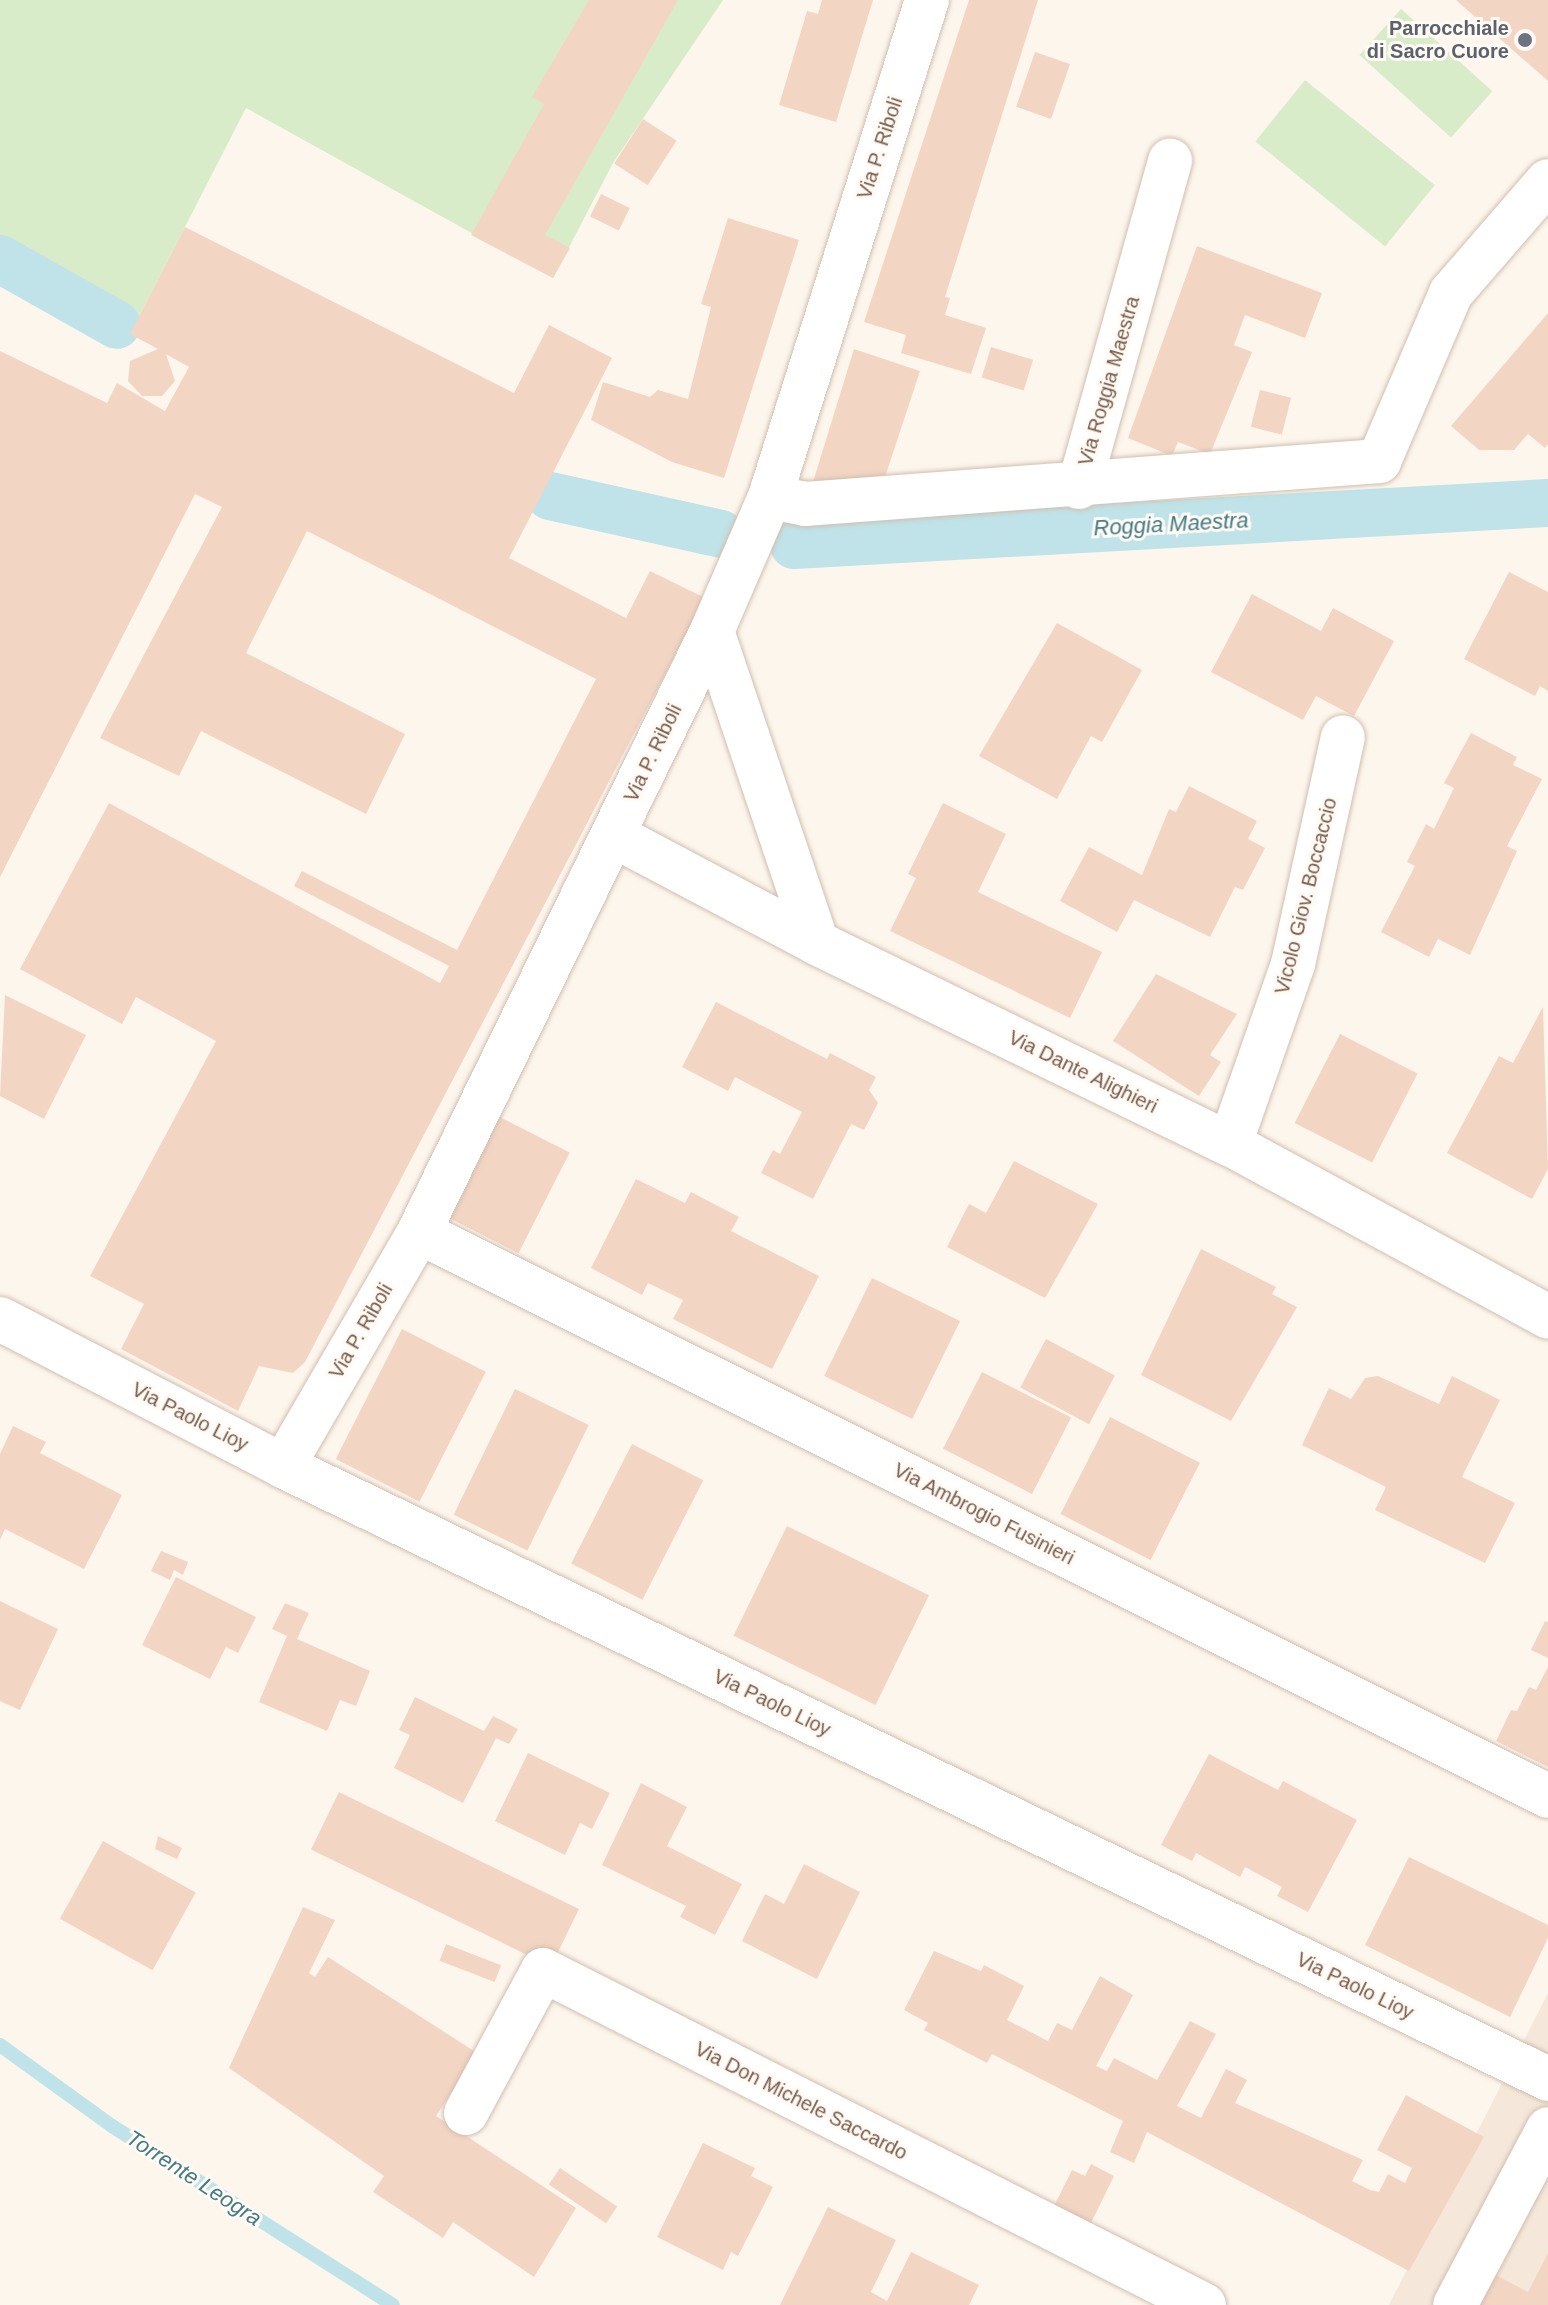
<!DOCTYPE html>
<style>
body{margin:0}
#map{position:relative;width:1548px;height:2305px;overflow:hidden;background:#fdf6ec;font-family:Helvetica,sans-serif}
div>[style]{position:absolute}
.residential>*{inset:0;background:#f5e8da}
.green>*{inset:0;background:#d8ecc9;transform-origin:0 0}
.stream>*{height:14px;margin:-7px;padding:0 7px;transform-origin:7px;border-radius:7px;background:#bfe3e8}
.canal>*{height:48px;margin:-24px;padding:0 24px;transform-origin:24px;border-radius:24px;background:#bfe3e8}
.building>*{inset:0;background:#f3d5c3;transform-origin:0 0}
.roads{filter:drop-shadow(0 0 2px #d1beb0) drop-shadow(0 0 2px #d1beb0)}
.street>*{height:44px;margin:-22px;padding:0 22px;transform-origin:22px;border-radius:22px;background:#fff}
.dots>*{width:22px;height:22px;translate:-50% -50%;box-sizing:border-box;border:4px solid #fffaf3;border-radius:50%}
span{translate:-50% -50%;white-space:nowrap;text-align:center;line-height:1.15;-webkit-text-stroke:6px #fffaf3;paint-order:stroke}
.worship-label{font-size:20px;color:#5b616d;font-weight:700}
.right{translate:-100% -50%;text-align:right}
.street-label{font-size:20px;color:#7a5c4d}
.water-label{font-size:22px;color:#437c86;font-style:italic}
</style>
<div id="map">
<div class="residential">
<div style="clip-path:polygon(1548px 1993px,1548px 2305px,1389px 2305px)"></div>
</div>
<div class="green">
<div style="clip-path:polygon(0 0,723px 0,613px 163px,553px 278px,246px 108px,130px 334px,0 245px)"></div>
<div style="left:1401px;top:9px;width:123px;height:62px;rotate:42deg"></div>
<div style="left:1305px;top:80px;width:167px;height:79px;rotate:39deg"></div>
</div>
<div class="stream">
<div style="left:0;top:2045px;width:138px;rotate:35.9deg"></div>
<div style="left:112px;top:2126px;width:333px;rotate:32.5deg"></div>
</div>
<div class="canal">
<div style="left:0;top:259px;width:134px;rotate:29.4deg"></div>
<div style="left:550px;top:496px;width:175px;rotate:12.5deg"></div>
<div style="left:794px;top:545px;width:755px;rotate:-3.19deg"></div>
</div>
<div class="building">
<div style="clip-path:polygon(589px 0,678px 0,545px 235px,570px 248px,553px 278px,471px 235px,544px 104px,532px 97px)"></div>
<div style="clip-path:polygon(822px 0,873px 0,836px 122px,779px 105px,807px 11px,818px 14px)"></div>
<div style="clip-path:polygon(969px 0,1038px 0,945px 297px,950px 298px,945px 315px,986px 328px,971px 374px,901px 353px,906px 335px,864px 322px)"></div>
<div style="clip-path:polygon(1456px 0,1548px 0,1548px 81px)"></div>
<div style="left:1035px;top:52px;width:37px;height:58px;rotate:19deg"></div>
<div style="left:643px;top:119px;width:40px;height:53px;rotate:33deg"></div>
<div style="left:601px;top:194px;width:32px;height:25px;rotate:26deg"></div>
<div style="clip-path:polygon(728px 218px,799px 240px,724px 478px,672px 462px,591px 420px,603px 382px,650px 397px,658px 390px,688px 399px,711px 307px,701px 304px)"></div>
<div style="clip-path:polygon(185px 227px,514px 393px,549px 325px,612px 358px,509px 558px,626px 618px,650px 571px,705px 598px,305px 1362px,293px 1373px,259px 1366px,238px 1411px,121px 1349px,144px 1304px,90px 1276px,216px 1041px,136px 997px,122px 1024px,20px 969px,109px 803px,440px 983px,449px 966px,294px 886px,302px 871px,457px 950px,596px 679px,307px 531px,246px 653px,405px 734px,366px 814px,201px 731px,179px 776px,100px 738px,222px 507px,195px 494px,0 877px,0 351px,107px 403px,117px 383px,165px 411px,189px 367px,166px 354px,175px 381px,162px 396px,142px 396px,128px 381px,130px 361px,158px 349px,130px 334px)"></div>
<div style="clip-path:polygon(1197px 246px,1322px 293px,1305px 338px,1245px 315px,1234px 345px,1252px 352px,1210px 454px,1178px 442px,1172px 456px,1128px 438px)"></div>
<div style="clip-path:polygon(1548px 313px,1548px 444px,1545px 448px,1528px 434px,1514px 450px,1479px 450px,1451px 426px)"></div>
<div style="left:991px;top:347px;width:44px;height:32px;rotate:17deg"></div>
<div style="clip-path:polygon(854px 349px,920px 371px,885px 477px,813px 482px)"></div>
<div style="left:1260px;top:390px;width:32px;height:38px;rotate:14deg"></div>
<div style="clip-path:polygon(1509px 572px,1548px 592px,1548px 691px,1540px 686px,1535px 696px,1464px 659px)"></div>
<div style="clip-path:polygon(1252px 594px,1321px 631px,1333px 608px,1394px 641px,1354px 716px,1316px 696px,1303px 720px,1211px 672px)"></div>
<div style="clip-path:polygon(1057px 623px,1142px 670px,1102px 742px,1091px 736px,1057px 799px,979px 756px)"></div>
<div style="clip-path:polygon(1471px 733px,1517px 757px,1513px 765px,1542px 779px,1507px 846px,1517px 851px,1470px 955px,1438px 939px,1429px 957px,1381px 932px,1415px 866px,1407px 862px,1426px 824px,1434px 829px,1454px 788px,1444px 783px)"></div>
<div style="clip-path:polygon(1189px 786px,1257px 821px,1248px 839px,1265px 848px,1243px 890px,1235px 887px,1210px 937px,1134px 900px,1117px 932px,1060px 901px,1089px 847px,1142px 875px,1169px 809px,1176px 812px)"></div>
<div style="clip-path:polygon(943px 803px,1006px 834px,978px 892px,1102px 952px,1070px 1018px,890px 931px,916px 878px,908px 874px)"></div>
<div style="clip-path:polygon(1156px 974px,1237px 1014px,1210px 1055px,1221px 1062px,1199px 1096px,1113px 1041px)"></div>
<div style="clip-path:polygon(5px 995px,86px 1035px,44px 1119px,0 1096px)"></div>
<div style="clip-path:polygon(716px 1002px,827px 1059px,830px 1053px,876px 1077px,869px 1090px,878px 1103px,864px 1130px,851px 1124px,813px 1199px,761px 1173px,773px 1150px,780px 1154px,802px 1112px,735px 1077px,728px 1091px,682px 1067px)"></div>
<div style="clip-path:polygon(1543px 1007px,1548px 1169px,1532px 1199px,1447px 1153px,1499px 1056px,1513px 1063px)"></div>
<div style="left:1340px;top:1034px;width:87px;height:100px;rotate:27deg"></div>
<div style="left:494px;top:1114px;width:85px;height:113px;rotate:27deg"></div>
<div style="clip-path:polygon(1014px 1161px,1098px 1204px,1045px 1298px,947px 1247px,969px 1204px,986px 1213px)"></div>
<div style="clip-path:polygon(636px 1179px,685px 1203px,691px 1192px,739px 1217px,731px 1231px,819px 1276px,772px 1369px,673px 1319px,683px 1300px,648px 1283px,642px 1295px,591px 1268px)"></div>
<div style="clip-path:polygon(1201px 1249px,1276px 1287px,1272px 1294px,1297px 1307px,1231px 1421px,1141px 1375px)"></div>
<div style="left:872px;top:1278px;width:98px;height:109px;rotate:26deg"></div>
<div style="left:402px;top:1329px;width:94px;height:146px;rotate:27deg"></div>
<div style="left:1046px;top:1339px;width:78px;height:55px;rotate:28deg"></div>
<div style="left:982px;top:1372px;width:100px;height:86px;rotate:27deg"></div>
<div style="clip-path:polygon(1378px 1376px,1439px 1404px,1452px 1376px,1500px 1400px,1462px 1477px,1515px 1503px,1485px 1563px,1375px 1510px,1386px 1487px,1302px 1445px,1329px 1388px,1351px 1399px,1365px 1378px)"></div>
<div style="left:515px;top:1389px;width:82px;height:140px;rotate:26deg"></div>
<div style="left:1110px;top:1417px;width:101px;height:109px;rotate:27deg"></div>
<div style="clip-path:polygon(13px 1426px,46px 1442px,40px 1453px,122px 1495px,84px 1569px,5px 1529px,0 1540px,0 1454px)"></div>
<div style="left:632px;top:1444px;width:80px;height:134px;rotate:27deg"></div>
<div style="left:787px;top:1526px;width:158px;height:122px;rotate:26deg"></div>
<div style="clip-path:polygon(161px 1551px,188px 1562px,183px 1575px,174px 1570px,170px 1580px,151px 1571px)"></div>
<div style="clip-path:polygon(176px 1577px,256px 1617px,238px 1653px,226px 1647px,210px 1679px,142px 1645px)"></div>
<div style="clip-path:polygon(0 1601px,58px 1629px,20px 1710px,0 1701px)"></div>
<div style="clip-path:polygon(285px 1603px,309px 1613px,297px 1639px,370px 1671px,356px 1706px,340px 1700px,327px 1731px,259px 1702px,287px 1636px,272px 1629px)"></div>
<div style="clip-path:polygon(1545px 1621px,1548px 1622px,1548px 1658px,1531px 1650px)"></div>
<div style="clip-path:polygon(1548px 1667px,1548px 1767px,1496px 1741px,1511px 1710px,1517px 1711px,1529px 1687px,1536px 1690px)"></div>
<div style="clip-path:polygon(415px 1697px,484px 1731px,493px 1716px,518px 1729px,509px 1744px,496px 1738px,463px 1803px,394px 1768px,410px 1735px,399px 1730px)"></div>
<div style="clip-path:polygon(528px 1753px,610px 1793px,592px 1829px,580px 1823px,565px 1855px,495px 1821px)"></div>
<div style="clip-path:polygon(1209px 1754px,1278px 1790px,1283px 1781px,1357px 1820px,1308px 1912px,1277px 1896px,1282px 1887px,1245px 1867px,1240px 1877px,1196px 1853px,1192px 1861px,1161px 1845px)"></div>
<div style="clip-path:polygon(641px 1783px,687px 1807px,667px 1846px,742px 1884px,715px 1935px,680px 1917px,686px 1906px,602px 1865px)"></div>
<div style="left:339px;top:1792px;width:267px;height:64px;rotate:26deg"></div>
<div style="clip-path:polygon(158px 1836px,182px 1848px,177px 1859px,155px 1849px)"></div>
<div style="left:103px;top:1841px;width:106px;height:89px;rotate:29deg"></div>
<div style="clip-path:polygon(1409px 1857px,1548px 1925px,1548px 1938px,1510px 2017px,1365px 1945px)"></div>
<div style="clip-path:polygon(804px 1864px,860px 1892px,817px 1979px,742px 1941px,765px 1894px,784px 1904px)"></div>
<div style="clip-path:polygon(303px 1907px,335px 1920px,309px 1973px,315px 1977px,328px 1957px,477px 2053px,436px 2116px,576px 2208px,534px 2277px,453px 2222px,443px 2238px,373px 2192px,384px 2176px,229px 2068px)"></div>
<div style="left:446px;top:1944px;width:59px;height:18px;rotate:21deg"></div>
<div style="clip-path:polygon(934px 1951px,981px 1971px,984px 1965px,1024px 1986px,1007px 2020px,1048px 2041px,1057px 2023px,1072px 2030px,1100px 1976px,1133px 1995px,1096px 2066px,1107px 2071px,1114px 2058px,1157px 2080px,1190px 2021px,1216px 2034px,1177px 2106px,1201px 2118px,1226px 2069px,1247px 2080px,1235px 2103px,1363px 2160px,1352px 2181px,1370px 2190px,1379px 2192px,1388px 2174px,1405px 2183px,1412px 2168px,1377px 2150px,1406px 2095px,1484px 2137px,1409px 2271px,1147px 2132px,1134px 2163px,1110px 2152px,1123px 2121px,992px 2054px,987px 2063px,924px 2030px,928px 2023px,904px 2010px)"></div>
<div style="clip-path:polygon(703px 2143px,755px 2168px,751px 2176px,773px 2187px,738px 2256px,731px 2252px,723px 2270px,657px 2237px)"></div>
<div style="clip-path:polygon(1091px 2164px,1114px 2176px,1087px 2231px,1050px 2214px,1072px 2170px,1085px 2176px)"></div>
<div style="left:560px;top:2168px;width:69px;height:20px;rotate:34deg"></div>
<div style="clip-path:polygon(828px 2207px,896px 2240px,871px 2292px,887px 2301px,911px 2252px,979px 2285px,969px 2305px,780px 2305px)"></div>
<div style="clip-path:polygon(1548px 2253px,1548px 2305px,1479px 2305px,1494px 2274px,1528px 2292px)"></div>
</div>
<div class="roads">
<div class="street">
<div style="left:1079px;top:487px;width:339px;rotate:-74.4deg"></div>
<div style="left:770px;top:497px;width:36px;rotate:11deg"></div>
<div style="left:805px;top:504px;width:576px;rotate:-4.28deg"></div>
<div style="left:1379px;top:461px;width:183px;rotate:-66.8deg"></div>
<div style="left:1451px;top:293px;width:148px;rotate:-49.1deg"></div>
<div style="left:712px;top:631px;width:329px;rotate:71.4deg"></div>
<div style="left:613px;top:835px;width:231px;rotate:27.9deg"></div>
<div style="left:817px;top:943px;width:459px;rotate:26deg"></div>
<div style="left:1230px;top:1144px;width:362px;rotate:28.5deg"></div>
<div style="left:1230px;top:1144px;width:191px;rotate:-70.7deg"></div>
<div style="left:1293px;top:964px;width:232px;rotate:-77.6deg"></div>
<div style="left:419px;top:1232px;width:1262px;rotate:26.54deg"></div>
<div style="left:0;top:1319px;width:319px;rotate:27.4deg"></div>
<div style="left:283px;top:1466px;width:1406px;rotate:25.85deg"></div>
<div style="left:283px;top:1466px;width:271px;rotate:-59.8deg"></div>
<div style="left:419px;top:1232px;width:669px;rotate:-64.01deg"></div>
<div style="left:712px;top:631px;width:146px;rotate:-66.6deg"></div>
<div style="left:770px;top:497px;width:521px;rotate:-72.47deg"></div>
<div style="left:466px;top:2113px;width:162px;rotate:-61.7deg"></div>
<div style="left:543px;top:1970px;width:741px;rotate:26.88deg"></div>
<div style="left:1455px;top:2305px;width:199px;rotate:-62.1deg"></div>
</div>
</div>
<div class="dots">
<div style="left:1525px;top:40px;background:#6b7280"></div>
</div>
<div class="worship-label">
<span class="right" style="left:1509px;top:40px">Parrocchiale<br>di Sacro Cuore</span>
</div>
<div class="street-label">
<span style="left:880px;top:148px;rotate:-72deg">Via P. Riboli</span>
<span style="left:1109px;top:381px;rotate:-74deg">Via Roggia Maestra</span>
<span style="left:653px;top:753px;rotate:-64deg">Via P. Riboli</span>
<span style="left:1306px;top:896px;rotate:-76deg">Vicolo Giov. Boccaccio</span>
<span style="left:1083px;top:1072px;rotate:26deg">Via Dante Alighieri</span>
<span style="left:361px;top:1331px;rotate:-60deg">Via P. Riboli</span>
<span style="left:190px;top:1417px;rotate:27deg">Via Paolo Lioy</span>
<span style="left:984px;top:1514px;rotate:27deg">Via Ambrogio Fusinieri</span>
<span style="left:772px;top:1703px;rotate:26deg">Via Paolo Lioy</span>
<span style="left:1355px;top:1986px;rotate:26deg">Via Paolo Lioy</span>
<span style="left:801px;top:2101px;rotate:27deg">Via Don Michele Saccardo</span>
</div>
<div class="water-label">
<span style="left:1171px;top:524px;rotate:-3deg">Roggia Maestra</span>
<span style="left:194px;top:2178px;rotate:33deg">Torrente Leogra</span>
</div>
</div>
